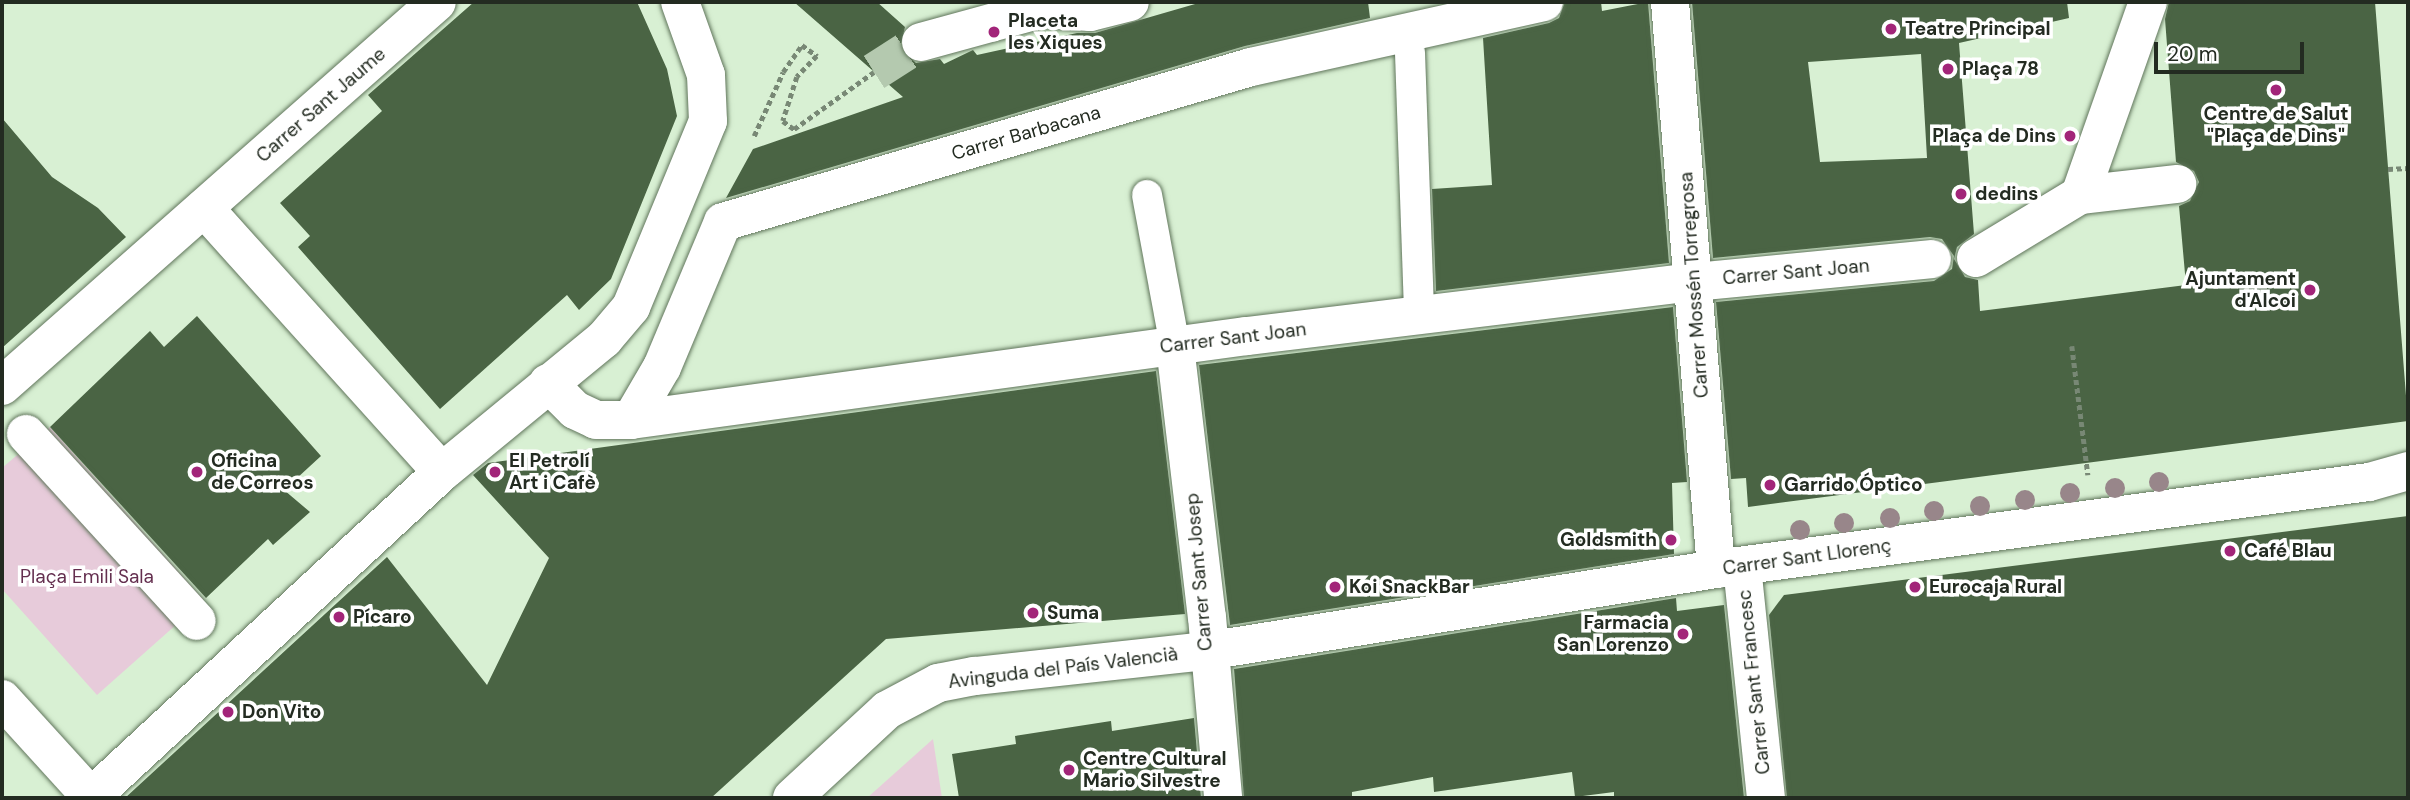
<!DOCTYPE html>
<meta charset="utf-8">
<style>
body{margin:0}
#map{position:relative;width:2410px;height:800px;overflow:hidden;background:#d8f0d3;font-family:"DM Sans",sans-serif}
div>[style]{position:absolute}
.green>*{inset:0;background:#e7cbda}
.building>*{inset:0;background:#4a6444}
.street-tunnel>*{height:38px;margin-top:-19px;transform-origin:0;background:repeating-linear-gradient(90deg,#b4c9af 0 38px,transparent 0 57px)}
.path>*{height:4.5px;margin-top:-2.25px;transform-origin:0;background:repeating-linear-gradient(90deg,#788875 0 5px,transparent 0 8.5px)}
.roads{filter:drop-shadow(0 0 2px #60755b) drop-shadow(0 0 2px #60755b)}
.lane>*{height:30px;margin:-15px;padding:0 15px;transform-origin:15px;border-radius:15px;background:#fff}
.street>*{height:38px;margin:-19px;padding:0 19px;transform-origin:19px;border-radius:19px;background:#fff}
.secondary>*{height:38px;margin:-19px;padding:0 19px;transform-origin:19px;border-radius:19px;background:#fff}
.trees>*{width:20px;height:20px;margin:-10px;border-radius:50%;background:#98868a}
.dots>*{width:19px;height:19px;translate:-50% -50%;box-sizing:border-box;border:4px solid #fff;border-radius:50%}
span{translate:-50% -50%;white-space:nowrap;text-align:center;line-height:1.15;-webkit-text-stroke:7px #fff;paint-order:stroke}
.poi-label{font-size:19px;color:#232b21;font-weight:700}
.left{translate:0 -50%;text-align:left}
.right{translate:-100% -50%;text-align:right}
.street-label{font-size:19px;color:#232b21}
.park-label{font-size:19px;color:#642f4f}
.frame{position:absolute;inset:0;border:4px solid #232b21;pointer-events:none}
.scale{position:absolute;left:2154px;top:42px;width:150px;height:32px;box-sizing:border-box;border:4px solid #232b21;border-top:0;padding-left:9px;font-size:21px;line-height:24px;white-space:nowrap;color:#232b21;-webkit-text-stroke:5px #fff;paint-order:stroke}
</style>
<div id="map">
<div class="green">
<div style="clip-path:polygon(50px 427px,204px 600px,97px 695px,2px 589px,2px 468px)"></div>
<div style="clip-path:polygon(933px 739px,942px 798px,867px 798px)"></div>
</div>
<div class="building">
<div style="clip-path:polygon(474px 2px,637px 2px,667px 69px,677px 116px,611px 279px,579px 310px,567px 295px,440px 409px,298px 247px,310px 236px,280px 203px,382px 111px,368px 95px)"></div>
<div style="clip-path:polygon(794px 2px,877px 2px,905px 27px,900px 48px,916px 63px,940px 59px,944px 64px,973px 50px,977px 55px,1077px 33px,1095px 33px,1202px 2px,1368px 2px,1370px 18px,1245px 46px,726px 198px,753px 149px,903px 97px)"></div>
<div style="clip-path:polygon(1565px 2px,1601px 2px,1602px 11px,1648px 2px,1669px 263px,1436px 291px,1432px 189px,1492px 185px,1483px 38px,1549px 23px,1559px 18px)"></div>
<div style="clip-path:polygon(evenodd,1692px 2px,2067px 2px,2069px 18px,1959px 43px,1974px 234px,1957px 247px,1954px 259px,1965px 277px,1978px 280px,1980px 311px,2186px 285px,2179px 206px,2190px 201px,2199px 182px,2194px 171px,2176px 162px,2165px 19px,2169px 2px,2375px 2px,2408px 421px,1748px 507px,1746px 478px,1731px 479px,1716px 302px,1934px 281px,1952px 269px,1954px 256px,1942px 239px,1930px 237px,1713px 258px,1692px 2px,1921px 54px,1927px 158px,1820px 162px,1808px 62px,1921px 54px)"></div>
<div style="clip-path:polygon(2px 118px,52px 177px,98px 208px,126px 237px,2px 348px)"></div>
<div style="clip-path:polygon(1673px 307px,1687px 482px,1672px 483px,1674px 554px,1230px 625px,1199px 365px)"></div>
<div style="clip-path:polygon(197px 316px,321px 456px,284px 490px,310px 512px,273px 545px,268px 539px,206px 598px,50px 427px,150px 331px,164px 347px)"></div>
<div style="clip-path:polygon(1156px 371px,1185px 614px,886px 639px,711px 798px,125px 798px,387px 557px,487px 685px,549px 558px,473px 475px,488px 463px)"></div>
<div style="clip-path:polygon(2408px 516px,2408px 798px,1787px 798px,1769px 615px,1784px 595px)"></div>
<div style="clip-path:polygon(1676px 598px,1677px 611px,1724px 605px,1744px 798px,1614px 798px,1614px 792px,1575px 797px,1572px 772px,1434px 792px,1433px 777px,1352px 792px,1352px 798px,1244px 798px,1234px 669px)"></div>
<div style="clip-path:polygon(1194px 718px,1201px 798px,959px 798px,952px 754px,1016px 744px,1015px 736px,1111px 721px,1112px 731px)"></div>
</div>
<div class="street-tunnel">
<div style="left:874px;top:72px;width:56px;rotate:-32.6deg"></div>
</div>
<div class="path">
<div style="left:754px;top:136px;width:70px;rotate:-65.6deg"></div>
<div style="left:783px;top:72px;width:33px;rotate:-55deg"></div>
<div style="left:802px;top:45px;width:19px;rotate:36deg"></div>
<div style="left:817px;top:56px;width:29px;rotate:134deg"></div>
<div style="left:797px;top:77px;width:46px;rotate:107.7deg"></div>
<div style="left:783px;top:121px;width:14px;rotate:36deg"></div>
<div style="left:794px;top:129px;width:98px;rotate:-35.5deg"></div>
<div style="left:2388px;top:169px;width:20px;rotate:-3deg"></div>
<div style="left:2072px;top:346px;width:130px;rotate:82.9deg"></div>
</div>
<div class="roads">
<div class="lane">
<div style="left:1410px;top:53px;width:262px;rotate:88deg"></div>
<div style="left:1147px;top:195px;width:154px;rotate:79.5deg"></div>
</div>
<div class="street">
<div style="left:1670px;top:2px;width:569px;rotate:85.36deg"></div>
<div style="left:921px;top:42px;width:125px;rotate:-15.3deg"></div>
<div style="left:1042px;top:9px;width:48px;rotate:3.6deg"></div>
<div style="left:1090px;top:12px;width:41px;rotate:-14deg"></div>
<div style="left:2080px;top:195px;width:205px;rotate:-70.6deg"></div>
<div style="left:204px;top:208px;width:355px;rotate:48deg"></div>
<div style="left:1976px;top:258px;width:122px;rotate:-31.2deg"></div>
<div style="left:2080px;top:195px;width:98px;rotate:-6.5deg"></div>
<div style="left:1175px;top:346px;width:273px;rotate:83.3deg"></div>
<div style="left:1207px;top:617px;width:182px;rotate:84.9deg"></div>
<div style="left:548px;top:383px;width:38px;rotate:45deg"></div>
<div style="left:575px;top:410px;width:23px;rotate:25deg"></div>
<div style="left:596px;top:420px;width:35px"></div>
<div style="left:631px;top:420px;width:622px;rotate:-7.77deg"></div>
<div style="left:1247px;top:336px;width:450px;rotate:-6.9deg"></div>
<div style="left:1694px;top:282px;width:239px;rotate:-5.5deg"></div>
<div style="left:2px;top:386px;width:580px;rotate:-41.44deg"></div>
<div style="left:631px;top:420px;width:61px;rotate:-59.7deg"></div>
<div style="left:662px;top:367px;width:157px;rotate:-67.2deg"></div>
<div style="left:723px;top:222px;width:550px;rotate:-16.36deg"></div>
<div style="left:1251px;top:67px;width:300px;rotate:-12.5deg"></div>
<div style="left:26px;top:434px;width:253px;rotate:47.6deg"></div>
<div style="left:1742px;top:566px;width:233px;rotate:84.1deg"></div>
<div style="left:2px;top:699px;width:134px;rotate:47.7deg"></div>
<div style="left:90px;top:798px;width:480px;rotate:-42.8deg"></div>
<div style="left:442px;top:472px;width:210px;rotate:-39.4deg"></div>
<div style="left:604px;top:339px;width:42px;rotate:-49.8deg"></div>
<div style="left:631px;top:307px;width:201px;rotate:-67.5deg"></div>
<div style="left:708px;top:121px;width:46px;rotate:-92.5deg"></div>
<div style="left:706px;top:75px;width:77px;rotate:-109.6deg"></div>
</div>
<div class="secondary">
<div style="left:792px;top:798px;width:129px;rotate:-42.8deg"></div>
<div style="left:887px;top:710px;width:58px;rotate:-27.9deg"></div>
<div style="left:938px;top:683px;width:38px;rotate:-11deg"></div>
<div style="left:975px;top:676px;width:233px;rotate:-6.2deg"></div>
<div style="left:1207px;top:651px;width:516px;rotate:-9.15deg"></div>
<div style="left:1716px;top:569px;width:659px;rotate:-7.59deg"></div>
<div style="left:2369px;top:482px;width:41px;rotate:-15.8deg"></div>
</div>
</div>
<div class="trees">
<div style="left:2159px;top:482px"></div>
<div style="left:2115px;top:488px"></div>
<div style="left:2070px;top:493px"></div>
<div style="left:2025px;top:500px"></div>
<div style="left:1980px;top:506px"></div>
<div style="left:1934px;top:511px"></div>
<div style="left:1890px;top:518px"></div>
<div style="left:1844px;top:523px"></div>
<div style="left:1800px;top:530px"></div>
</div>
<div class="dots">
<div style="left:1891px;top:29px;background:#a22579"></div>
<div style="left:994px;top:32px;background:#a22579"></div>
<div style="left:1948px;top:69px;background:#a22579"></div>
<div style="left:2276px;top:90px;background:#a22579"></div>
<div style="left:2070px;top:136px;background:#a22579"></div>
<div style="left:1961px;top:194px;background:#a22579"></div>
<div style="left:2310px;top:290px;background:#a22579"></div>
<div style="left:197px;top:472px;background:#a22579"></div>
<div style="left:495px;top:472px;background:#a22579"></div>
<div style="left:1770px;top:485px;background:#a22579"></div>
<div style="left:1671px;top:540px;background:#a22579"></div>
<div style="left:2230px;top:551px;background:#a22579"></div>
<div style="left:1335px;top:587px;background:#a22579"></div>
<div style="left:1915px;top:587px;background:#a22579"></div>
<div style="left:1033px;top:613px;background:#a22579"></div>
<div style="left:339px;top:617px;background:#a22579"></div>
<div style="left:1683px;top:634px;background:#a22579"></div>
<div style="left:228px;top:712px;background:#a22579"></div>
<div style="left:1069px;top:770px;background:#a22579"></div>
</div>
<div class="poi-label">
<span class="left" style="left:1008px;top:32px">Placeta<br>les Xiques</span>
<span class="left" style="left:1905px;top:29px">Teatre Principal</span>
<span class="left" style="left:1962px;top:69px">Plaça 78</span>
<span style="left:2276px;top:125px">Centre de Salut<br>"Plaça de Dins"</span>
<span class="right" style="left:2056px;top:136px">Plaça de Dins</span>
<span class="left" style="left:1975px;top:194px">dedins</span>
<span class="right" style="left:2296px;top:290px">Ajuntament<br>d'Alcoi</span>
<span class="left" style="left:211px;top:472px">Oficina<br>de Correos</span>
<span class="left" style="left:509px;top:472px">El Petrolí<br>Art i Cafè</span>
<span class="left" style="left:1784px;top:485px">Garrido Óptico</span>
<span class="right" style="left:1657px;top:540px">Goldsmith</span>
<span class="left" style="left:2244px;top:551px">Café Blau</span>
<span class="left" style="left:1349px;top:587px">Koi SnackBar</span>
<span class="left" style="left:1929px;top:587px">Eurocaja Rural</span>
<span class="left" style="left:1047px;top:613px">Suma</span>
<span class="left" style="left:353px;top:617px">Pícaro</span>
<span class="right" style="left:1669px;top:634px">Farmacia<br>San Lorenzo</span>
<span class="left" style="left:242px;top:712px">Don Vito</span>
<span class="left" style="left:1083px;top:770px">Centre Cultural<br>Mario Silvestre</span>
</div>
<div class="street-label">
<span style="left:321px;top:105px;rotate:-41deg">Carrer Sant Jaume</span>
<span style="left:1026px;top:133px;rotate:-16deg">Carrer Barbacana</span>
<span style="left:1796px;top:272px;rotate:-5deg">Carrer Sant Joan</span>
<span style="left:1694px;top:285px;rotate:-94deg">Carrer Mossén Torregrosa</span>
<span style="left:1233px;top:338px;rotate:-7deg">Carrer Sant Joan</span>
<span style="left:1807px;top:557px;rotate:-8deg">Carrer Sant Llorenç</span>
<span style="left:1199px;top:572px;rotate:-95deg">Carrer Sant Josep</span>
<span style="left:1063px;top:668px;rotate:-7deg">Avinguda del País Valencià</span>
<span style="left:1754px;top:682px;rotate:-96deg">Carrer Sant Francesc</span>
</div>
<div class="park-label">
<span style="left:87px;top:577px">Plaça Emili Sala</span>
</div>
<div class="frame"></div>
<div class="scale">20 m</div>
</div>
